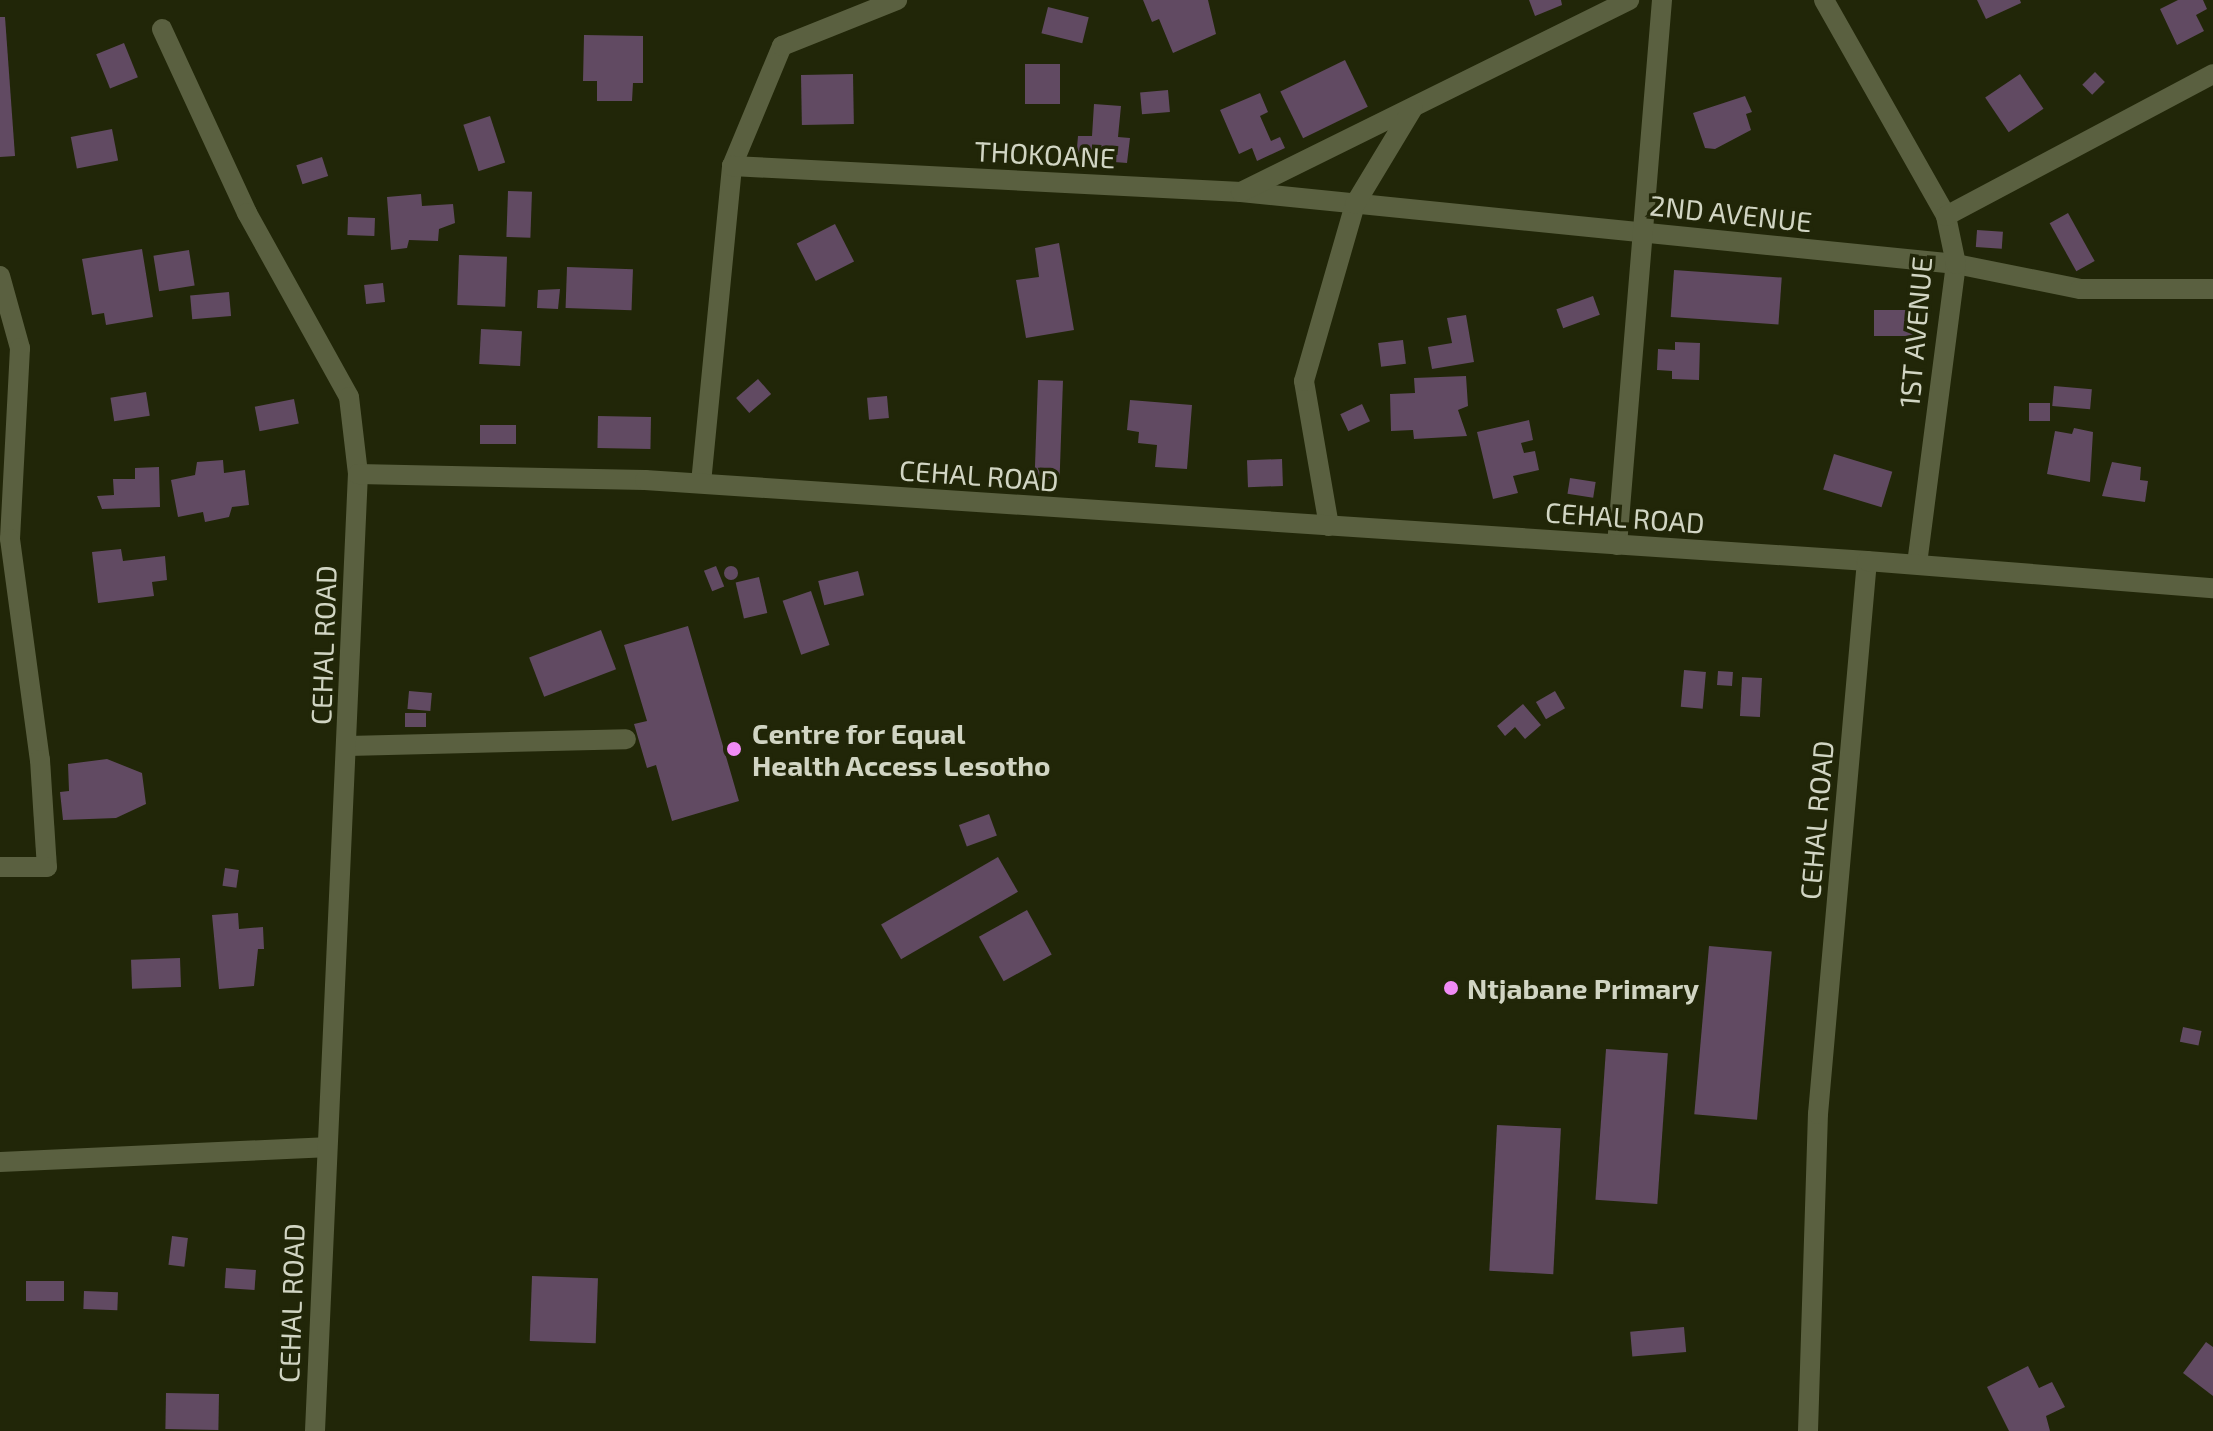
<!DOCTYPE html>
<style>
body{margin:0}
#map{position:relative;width:2213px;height:1431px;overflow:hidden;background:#212608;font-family:"Exo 2",sans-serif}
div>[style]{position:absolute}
.building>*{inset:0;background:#614a62;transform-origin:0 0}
.round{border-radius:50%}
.minor>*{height:20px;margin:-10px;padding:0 10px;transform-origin:10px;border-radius:10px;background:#5a6040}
.dots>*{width:22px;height:22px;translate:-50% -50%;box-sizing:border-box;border:4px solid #212608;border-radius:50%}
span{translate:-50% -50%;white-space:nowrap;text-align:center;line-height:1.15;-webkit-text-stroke:7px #212608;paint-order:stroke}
.street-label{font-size:28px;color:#d1d5c3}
.poi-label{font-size:28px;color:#d1d5c3;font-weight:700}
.left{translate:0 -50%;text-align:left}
</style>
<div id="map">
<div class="building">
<div style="clip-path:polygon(1143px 0,1208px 0,1216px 34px,1173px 53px,1159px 19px,1152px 22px)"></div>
<div style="clip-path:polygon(1529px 0,1561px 0,1562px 5px,1535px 16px)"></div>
<div style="clip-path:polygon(1977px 0,2020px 0,2021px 3px,1986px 19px)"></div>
<div style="clip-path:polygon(2178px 0,2203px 0,2207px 9px,2196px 15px,2204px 31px,2177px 45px,2160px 9px)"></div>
<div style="left:1048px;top:7px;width:42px;height:27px;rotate:14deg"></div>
<div style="clip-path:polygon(0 17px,5px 17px,15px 156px,0 157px)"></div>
<div style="clip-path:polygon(584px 35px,643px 36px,643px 83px,633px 83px,632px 101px,597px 101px,597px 81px,583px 81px)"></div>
<div style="left:124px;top:43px;width:37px;height:30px;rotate:68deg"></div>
<div style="left:1345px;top:60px;width:52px;height:72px;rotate:64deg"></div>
<div style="left:1025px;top:64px;width:35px;height:40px"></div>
<div style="left:2095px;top:72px;width:14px;height:18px;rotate:45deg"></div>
<div style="left:853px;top:74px;width:50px;height:52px;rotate:89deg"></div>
<div style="left:2020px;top:74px;width:42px;height:42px;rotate:56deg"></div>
<div style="left:1168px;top:90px;width:22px;height:28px;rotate:85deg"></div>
<div style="clip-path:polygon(1260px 93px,1268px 112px,1260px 116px,1271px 141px,1280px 137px,1285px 148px,1257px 161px,1252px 148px,1239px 154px,1220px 110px)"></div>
<div style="clip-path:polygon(1745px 96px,1752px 112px,1746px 114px,1751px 130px,1715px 149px,1705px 148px,1693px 113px)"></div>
<div style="clip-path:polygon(1094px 104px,1121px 106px,1118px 137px,1130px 138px,1127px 163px,1076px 159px,1078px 136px,1092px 136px)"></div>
<div style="left:490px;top:116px;width:49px;height:28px;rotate:72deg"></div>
<div style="left:112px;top:129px;width:32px;height:42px;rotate:79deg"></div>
<div style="left:322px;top:157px;width:20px;height:27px;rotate:72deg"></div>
<div style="left:508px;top:191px;width:24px;height:46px;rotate:2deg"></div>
<div style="clip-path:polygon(421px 194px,422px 206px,453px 204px,455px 223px,439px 229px,438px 241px,409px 240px,407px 248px,391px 250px,387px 197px)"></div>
<div style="left:2068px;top:213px;width:55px;height:21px;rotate:61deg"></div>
<div style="left:348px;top:217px;width:27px;height:18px;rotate:2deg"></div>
<div style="left:835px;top:224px;width:42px;height:43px;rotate:63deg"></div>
<div style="left:1977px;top:230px;width:26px;height:17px;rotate:4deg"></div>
<div style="clip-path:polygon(1059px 243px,1074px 330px,1026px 338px,1016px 280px,1039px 277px,1035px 248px)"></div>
<div style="clip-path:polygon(142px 249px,153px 317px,106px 325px,104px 313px,92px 315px,82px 259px)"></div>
<div style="left:189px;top:250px;width:36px;height:36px;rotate:81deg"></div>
<div style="left:459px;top:255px;width:48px;height:50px;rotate:2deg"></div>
<div style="left:567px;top:267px;width:66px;height:41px;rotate:2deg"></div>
<div style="left:1674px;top:270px;width:108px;height:47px;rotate:4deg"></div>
<div style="left:383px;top:283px;width:19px;height:19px;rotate:84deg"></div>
<div style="clip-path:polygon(560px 289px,558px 309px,537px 308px,538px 290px)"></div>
<div style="left:229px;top:292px;width:24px;height:39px;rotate:85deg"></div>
<div style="left:1593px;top:296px;width:20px;height:39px;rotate:70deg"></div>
<div style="left:1920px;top:310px;width:26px;height:46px;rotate:90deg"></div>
<div style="clip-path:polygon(1466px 315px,1474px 362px,1432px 369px,1428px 347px,1452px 343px,1447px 318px)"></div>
<div style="left:481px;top:329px;width:41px;height:35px;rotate:3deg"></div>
<div style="left:1403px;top:340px;width:24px;height:25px;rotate:83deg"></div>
<div style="clip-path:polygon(1675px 342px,1700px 343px,1699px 380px,1672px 379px,1672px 371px,1657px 370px,1658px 349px,1675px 350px)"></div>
<div style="clip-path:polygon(1466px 376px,1468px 406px,1458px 410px,1467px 436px,1414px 439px,1413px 430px,1391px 431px,1390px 394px,1415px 393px,1414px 378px)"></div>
<div style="left:758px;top:379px;width:20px;height:29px;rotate:49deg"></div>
<div style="left:1038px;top:380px;width:25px;height:98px;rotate:2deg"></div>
<div style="left:2054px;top:386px;width:38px;height:20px;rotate:5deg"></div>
<div style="left:146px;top:392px;width:24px;height:36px;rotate:81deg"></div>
<div style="left:887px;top:396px;width:22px;height:20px;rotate:85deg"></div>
<div style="left:294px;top:399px;width:25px;height:40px;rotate:79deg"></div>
<div style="clip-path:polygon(1130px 400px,1192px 405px,1187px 469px,1155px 467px,1157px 445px,1138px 443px,1139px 432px,1127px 430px)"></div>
<div style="left:2029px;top:403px;width:21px;height:18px"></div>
<div style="left:1362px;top:404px;width:19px;height:24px;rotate:65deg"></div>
<div style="left:598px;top:416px;width:53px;height:32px;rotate:1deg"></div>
<div style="clip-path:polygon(1529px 420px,1533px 440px,1521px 443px,1524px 453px,1535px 451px,1539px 470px,1513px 476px,1518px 493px,1493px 499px,1477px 432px)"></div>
<div style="left:480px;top:425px;width:36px;height:19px"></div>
<div style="clip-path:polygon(2074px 428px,2093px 432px,2090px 482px,2047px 474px,2055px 431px,2072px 434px)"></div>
<div style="left:1834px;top:454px;width:61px;height:37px;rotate:17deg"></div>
<div style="left:1282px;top:459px;width:27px;height:35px;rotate:88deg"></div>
<div style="clip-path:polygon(223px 460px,224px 473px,245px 470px,249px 505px,232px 507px,229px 517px,205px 522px,203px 512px,178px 517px,171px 480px,195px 475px,197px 462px)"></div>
<div style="clip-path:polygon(2112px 462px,2141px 467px,2140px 480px,2148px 481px,2145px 502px,2102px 496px)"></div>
<div style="clip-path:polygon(159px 467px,160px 507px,102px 509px,97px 496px,114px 495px,113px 479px,135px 479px,135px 468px)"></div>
<div style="left:1570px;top:478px;width:26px;height:16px;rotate:9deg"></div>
<div style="clip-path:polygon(121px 549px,123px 561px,165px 556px,167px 580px,152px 582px,154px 596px,98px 603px,92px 552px)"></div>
<div class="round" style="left:724px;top:566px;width:14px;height:14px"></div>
<div style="left:716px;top:566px;width:22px;height:13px;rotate:68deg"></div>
<div style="left:858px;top:571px;width:25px;height:41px;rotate:76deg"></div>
<div style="left:759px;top:577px;width:37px;height:24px;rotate:77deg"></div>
<div style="left:811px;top:591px;width:57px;height:30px;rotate:71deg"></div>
<div style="clip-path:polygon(688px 626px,739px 801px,672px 821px,656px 765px,647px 768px,634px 724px,647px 721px,624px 645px)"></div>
<div style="left:601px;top:630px;width:42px;height:77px;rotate:69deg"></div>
<div style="left:1684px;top:670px;width:22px;height:37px;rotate:5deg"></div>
<div style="left:1718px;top:671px;width:15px;height:14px;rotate:4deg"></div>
<div style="left:1742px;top:677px;width:20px;height:39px;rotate:3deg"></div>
<div style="left:409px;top:691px;width:23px;height:18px;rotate:5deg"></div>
<div style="left:1555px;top:691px;width:20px;height:22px;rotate:60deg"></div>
<div style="clip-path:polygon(1523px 704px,1541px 725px,1525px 739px,1515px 727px,1505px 736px,1497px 726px)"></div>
<div style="left:405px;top:713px;width:21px;height:14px"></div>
<div style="clip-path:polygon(107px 759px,142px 773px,146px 804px,116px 818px,63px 820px,60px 792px,69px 791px,68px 764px)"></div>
<div style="left:989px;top:814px;width:23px;height:32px;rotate:70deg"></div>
<div style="left:998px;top:857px;width:40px;height:135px;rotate:60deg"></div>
<div style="left:225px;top:868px;width:14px;height:18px;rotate:8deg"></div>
<div style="left:1027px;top:910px;width:51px;height:55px;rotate:61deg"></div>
<div style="clip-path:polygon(238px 913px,239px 929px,263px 927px,264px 949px,258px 949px,254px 986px,219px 989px,212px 915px)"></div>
<div style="left:1709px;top:946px;width:63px;height:169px;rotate:5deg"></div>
<div style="left:180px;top:958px;width:29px;height:49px;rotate:88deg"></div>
<div style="left:2183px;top:1027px;width:19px;height:15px;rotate:12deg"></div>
<div style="left:1606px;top:1049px;width:62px;height:151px;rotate:4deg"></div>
<div style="left:1497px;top:1125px;width:64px;height:146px;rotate:3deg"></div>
<div style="left:172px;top:1236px;width:16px;height:29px;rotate:7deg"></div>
<div style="left:226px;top:1268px;width:30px;height:20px;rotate:4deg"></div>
<div style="left:532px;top:1276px;width:66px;height:65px;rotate:2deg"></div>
<div style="left:64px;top:1281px;width:20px;height:38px;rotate:90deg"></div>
<div style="left:84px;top:1291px;width:34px;height:18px;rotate:2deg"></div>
<div style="left:1684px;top:1327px;width:25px;height:54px;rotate:85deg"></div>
<div style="clip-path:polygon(2206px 1342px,2213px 1347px,2213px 1396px,2183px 1373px)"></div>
<div style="clip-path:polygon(2028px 1366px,2039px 1388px,2052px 1382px,2065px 1407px,2046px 1416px,2050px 1431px,2009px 1431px,1987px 1387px)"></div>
<div style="left:166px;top:1393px;width:53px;height:36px;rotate:1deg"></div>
</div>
<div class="minor">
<div style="left:1824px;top:0;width:248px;rotate:60.5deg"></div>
<div style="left:162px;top:29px;width:203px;rotate:65.2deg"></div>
<div style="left:247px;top:213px;width:210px;rotate:61deg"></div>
<div style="left:349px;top:397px;width:78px;rotate:83.3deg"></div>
<div style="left:732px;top:166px;width:130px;rotate:-67.4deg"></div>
<div style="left:782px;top:46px;width:124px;rotate:-21.8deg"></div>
<div style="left:1241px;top:192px;width:719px;rotate:5.75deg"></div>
<div style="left:1956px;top:264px;width:126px;rotate:11.4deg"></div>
<div style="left:2080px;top:289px;width:133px"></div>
<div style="left:0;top:276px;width:75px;rotate:74.5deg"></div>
<div style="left:20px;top:348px;width:191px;rotate:93deg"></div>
<div style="left:10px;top:539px;width:223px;rotate:82.3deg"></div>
<div style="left:40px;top:760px;width:107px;rotate:86.3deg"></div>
<div style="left:47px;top:867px;width:47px;rotate:180deg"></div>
<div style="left:701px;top:483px;width:319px;rotate:-84.4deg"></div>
<div style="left:732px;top:166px;width:510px;rotate:2.92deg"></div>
<div style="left:1241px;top:192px;width:433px;rotate:-26.3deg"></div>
<div style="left:1329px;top:526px;width:147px;rotate:-99.8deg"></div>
<div style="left:1304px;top:381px;width:184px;rotate:-73.9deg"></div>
<div style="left:1355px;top:204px;width:112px;rotate:-58.9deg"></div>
<div style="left:1617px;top:545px;width:547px;rotate:-85.28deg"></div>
<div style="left:1917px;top:564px;width:303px;rotate:-82.6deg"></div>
<div style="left:1956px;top:264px;width:49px;rotate:-101.8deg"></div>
<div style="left:1946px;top:216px;width:302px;rotate:-28deg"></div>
<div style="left:348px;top:746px;width:278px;rotate:-1.4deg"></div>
<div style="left:0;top:1162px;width:325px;rotate:-2.6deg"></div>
<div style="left:315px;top:1431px;width:958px;rotate:-87.43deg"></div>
<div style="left:358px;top:474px;width:287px;rotate:1.2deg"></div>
<div style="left:645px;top:480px;width:1225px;rotate:3.79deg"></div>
<div style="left:1808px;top:1431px;width:317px;rotate:-88.2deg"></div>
<div style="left:1818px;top:1114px;width:555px;rotate:-84.94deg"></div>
<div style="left:1867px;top:561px;width:347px;rotate:4.5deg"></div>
</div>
<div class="dots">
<div style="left:734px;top:749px;background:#f08bf5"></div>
<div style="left:1451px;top:988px;background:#f08bf5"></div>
</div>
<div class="street-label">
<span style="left:1045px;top:154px;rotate:3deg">THOKOANE</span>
<span style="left:1731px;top:213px;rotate:6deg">2ND AVENUE</span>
<span style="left:1915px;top:332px;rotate:-85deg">1ST AVENUE</span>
<span style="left:979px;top:475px;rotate:4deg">CEHAL ROAD</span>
<span style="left:1625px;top:517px;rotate:4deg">CEHAL ROAD</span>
<span style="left:323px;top:645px;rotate:-88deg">CEHAL ROAD</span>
<span style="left:1816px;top:820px;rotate:-85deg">CEHAL ROAD</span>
<span style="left:291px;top:1303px;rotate:-88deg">CEHAL ROAD</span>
</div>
<div class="poi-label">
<span class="left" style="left:752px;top:749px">Centre for Equal<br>Health Access Lesotho</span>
<span class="left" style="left:1467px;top:988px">Ntjabane Primary</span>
</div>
</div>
